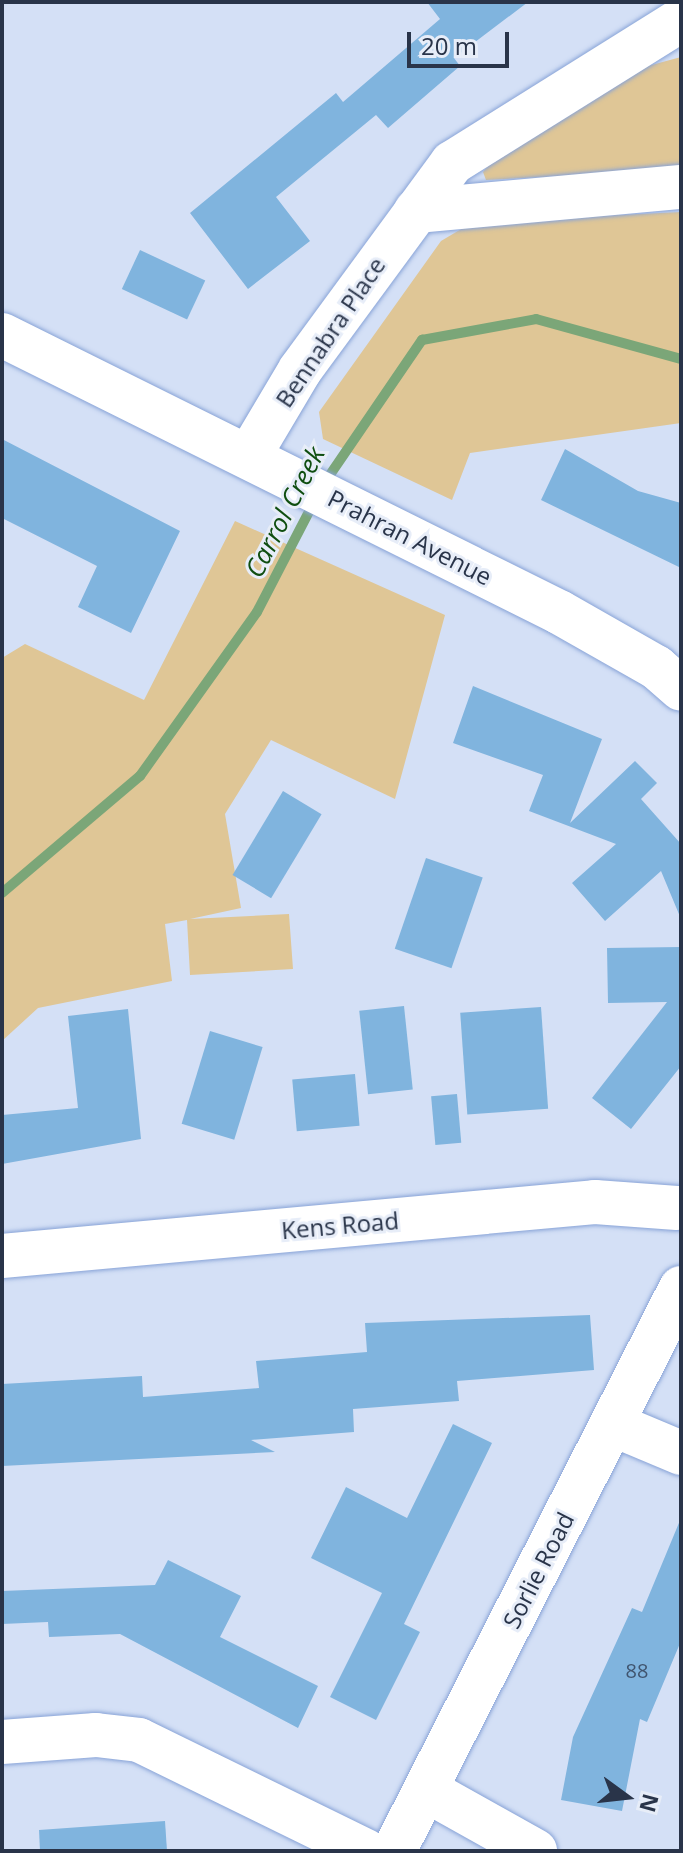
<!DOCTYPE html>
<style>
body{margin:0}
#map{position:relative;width:683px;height:1853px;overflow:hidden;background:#d4e0f6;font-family:"Open Sans",sans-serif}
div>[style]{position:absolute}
.green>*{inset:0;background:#dfc696}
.stream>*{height:10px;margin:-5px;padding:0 5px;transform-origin:5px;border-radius:5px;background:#7ba678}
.building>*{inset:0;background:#80b4de;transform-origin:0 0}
.roads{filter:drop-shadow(0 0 2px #88a3d7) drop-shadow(0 0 2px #88a3d7)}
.minor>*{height:44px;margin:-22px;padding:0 22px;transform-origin:22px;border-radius:22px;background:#fff}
span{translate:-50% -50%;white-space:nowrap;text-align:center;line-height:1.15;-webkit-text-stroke:6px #e7edf8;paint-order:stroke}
.number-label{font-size:20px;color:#3f546e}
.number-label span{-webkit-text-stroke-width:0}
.street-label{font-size:24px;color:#293449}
.water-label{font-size:26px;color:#0f4e10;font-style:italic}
.frame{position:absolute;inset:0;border:4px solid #293449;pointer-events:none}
.north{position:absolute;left:587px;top:1757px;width:80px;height:80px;-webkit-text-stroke:6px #e7edf8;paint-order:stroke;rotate:105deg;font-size:22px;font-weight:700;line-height:32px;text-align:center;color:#293449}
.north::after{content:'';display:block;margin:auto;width:28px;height:36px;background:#293449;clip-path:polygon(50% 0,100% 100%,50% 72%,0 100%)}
.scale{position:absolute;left:407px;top:32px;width:102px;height:36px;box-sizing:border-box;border:4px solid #293449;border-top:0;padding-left:10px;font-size:24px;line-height:28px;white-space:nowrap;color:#293449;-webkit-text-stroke:6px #e7edf8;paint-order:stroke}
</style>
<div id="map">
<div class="green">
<div style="clip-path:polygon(681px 57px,681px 170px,486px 180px,483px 172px,494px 158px,648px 66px)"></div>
<div style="clip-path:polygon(681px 212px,681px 423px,470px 453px,452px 500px,323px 439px,319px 412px,441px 241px,473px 222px)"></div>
<div style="clip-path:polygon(235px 521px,445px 615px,395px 799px,271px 740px,225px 814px,241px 908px,190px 919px,289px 914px,293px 969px,190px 975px,187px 920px,165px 924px,172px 981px,38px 1008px,2px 1041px,2px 658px,25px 644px,144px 700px)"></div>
</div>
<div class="stream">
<div style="left:323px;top:485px;width:176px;rotate:-55.7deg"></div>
<div style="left:422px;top:340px;width:116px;rotate:-10.4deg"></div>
<div style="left:536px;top:319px;width:150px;rotate:15.4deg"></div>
<div style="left:2px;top:893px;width:181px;rotate:-40.3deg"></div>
<div style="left:140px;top:776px;width:201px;rotate:-54.5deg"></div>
<div style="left:257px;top:612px;width:124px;rotate:-62.6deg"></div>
</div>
<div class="building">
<div style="clip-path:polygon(427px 2px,528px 2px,454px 58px,460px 66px,388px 128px,376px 115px,276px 197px,310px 241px,248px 289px,190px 213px,336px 93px,343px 102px,440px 19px)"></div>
<div style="left:140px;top:250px;width:72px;height:43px;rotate:25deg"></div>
<div style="clip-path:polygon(2px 439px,180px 531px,131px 633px,78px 607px,97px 566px,2px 518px)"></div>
<div style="clip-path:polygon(565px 449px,638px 491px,681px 503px,681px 568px,541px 500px)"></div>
<div style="clip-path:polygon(473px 686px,602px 739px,570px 823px,635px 761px,657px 783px,641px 799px,681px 844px,681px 919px,661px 871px,605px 921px,572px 883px,616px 844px,529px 811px,543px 775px,453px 743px)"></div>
<div style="left:283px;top:791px;width:45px;height:98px;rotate:31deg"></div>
<div style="left:426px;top:858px;width:60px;height:96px;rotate:19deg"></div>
<div style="clip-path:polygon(681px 947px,681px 1066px,631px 1129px,592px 1098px,667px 1002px,608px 1003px,607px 948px)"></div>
<div style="left:404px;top:1006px;width:84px;height:45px;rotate:84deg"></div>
<div style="left:541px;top:1007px;width:102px;height:81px;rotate:86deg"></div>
<div style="clip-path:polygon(128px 1009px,141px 1139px,2px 1164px,2px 1115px,78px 1108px,68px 1016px)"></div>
<div style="left:210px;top:1031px;width:55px;height:97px;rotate:17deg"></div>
<div style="left:355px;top:1074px;width:52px;height:63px;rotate:85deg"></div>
<div style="left:457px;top:1094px;width:49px;height:26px;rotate:85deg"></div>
<div style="clip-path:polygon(590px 1315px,594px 1370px,457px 1381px,459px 1401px,353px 1409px,354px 1432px,251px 1440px,275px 1452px,2px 1466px,2px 1384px,142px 1376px,143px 1397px,259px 1388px,256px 1361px,367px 1352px,365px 1323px)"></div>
<div style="clip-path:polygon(453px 1424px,492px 1443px,404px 1624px,420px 1632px,376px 1720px,330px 1697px,382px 1593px,311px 1558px,346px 1487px,407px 1518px)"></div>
<div style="clip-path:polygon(681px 1518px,681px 1641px,647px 1722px,640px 1719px,622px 1811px,561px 1800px,573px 1737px,632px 1608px,642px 1612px)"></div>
<div style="clip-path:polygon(168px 1560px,241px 1596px,220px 1637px,318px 1686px,298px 1728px,120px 1634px,49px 1637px,48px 1622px,2px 1624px,2px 1591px,155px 1585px)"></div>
<div style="clip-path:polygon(165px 1821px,167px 1851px,40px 1851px,39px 1830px)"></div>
</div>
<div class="roads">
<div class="minor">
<div style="left:416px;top:211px;width:266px;rotate:-5.2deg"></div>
<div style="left:2px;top:335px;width:622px;rotate:26.44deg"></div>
<div style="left:559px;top:612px;width:112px;rotate:29.6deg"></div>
<div style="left:656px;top:667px;width:33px;rotate:41deg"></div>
<div style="left:249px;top:456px;width:100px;rotate:-59.3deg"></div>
<div style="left:300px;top:370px;width:257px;rotate:-53.7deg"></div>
<div style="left:452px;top:163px;width:270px;rotate:-32deg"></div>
<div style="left:2px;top:1256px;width:595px;rotate:-5.2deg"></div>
<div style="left:595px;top:1202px;width:82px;rotate:4.2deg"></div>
<div style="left:612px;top:1424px;width:75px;rotate:22.8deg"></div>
<div style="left:2px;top:1742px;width:94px;rotate:-4.3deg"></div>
<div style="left:96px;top:1735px;width:43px;rotate:6.6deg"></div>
<div style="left:139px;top:1740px;width:253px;rotate:26.1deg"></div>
<div style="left:426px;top:1790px;width:125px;rotate:29.2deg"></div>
<div style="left:394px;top:1851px;width:632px;rotate:-62.99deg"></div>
</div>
</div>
<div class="number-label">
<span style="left:637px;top:1670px">88</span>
</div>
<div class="street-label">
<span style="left:330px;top:332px;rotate:-56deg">Bennabra Place</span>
<span style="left:410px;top:537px;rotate:27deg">Prahran Avenue</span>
<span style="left:340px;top:1225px;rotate:-5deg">Kens Road</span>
<span style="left:538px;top:1570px;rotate:-63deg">Sorlie Road</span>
</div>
<div class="water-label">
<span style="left:285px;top:512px;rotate:-63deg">Carrol Creek</span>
</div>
<div class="frame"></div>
<div class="north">N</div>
<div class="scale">20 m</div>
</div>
